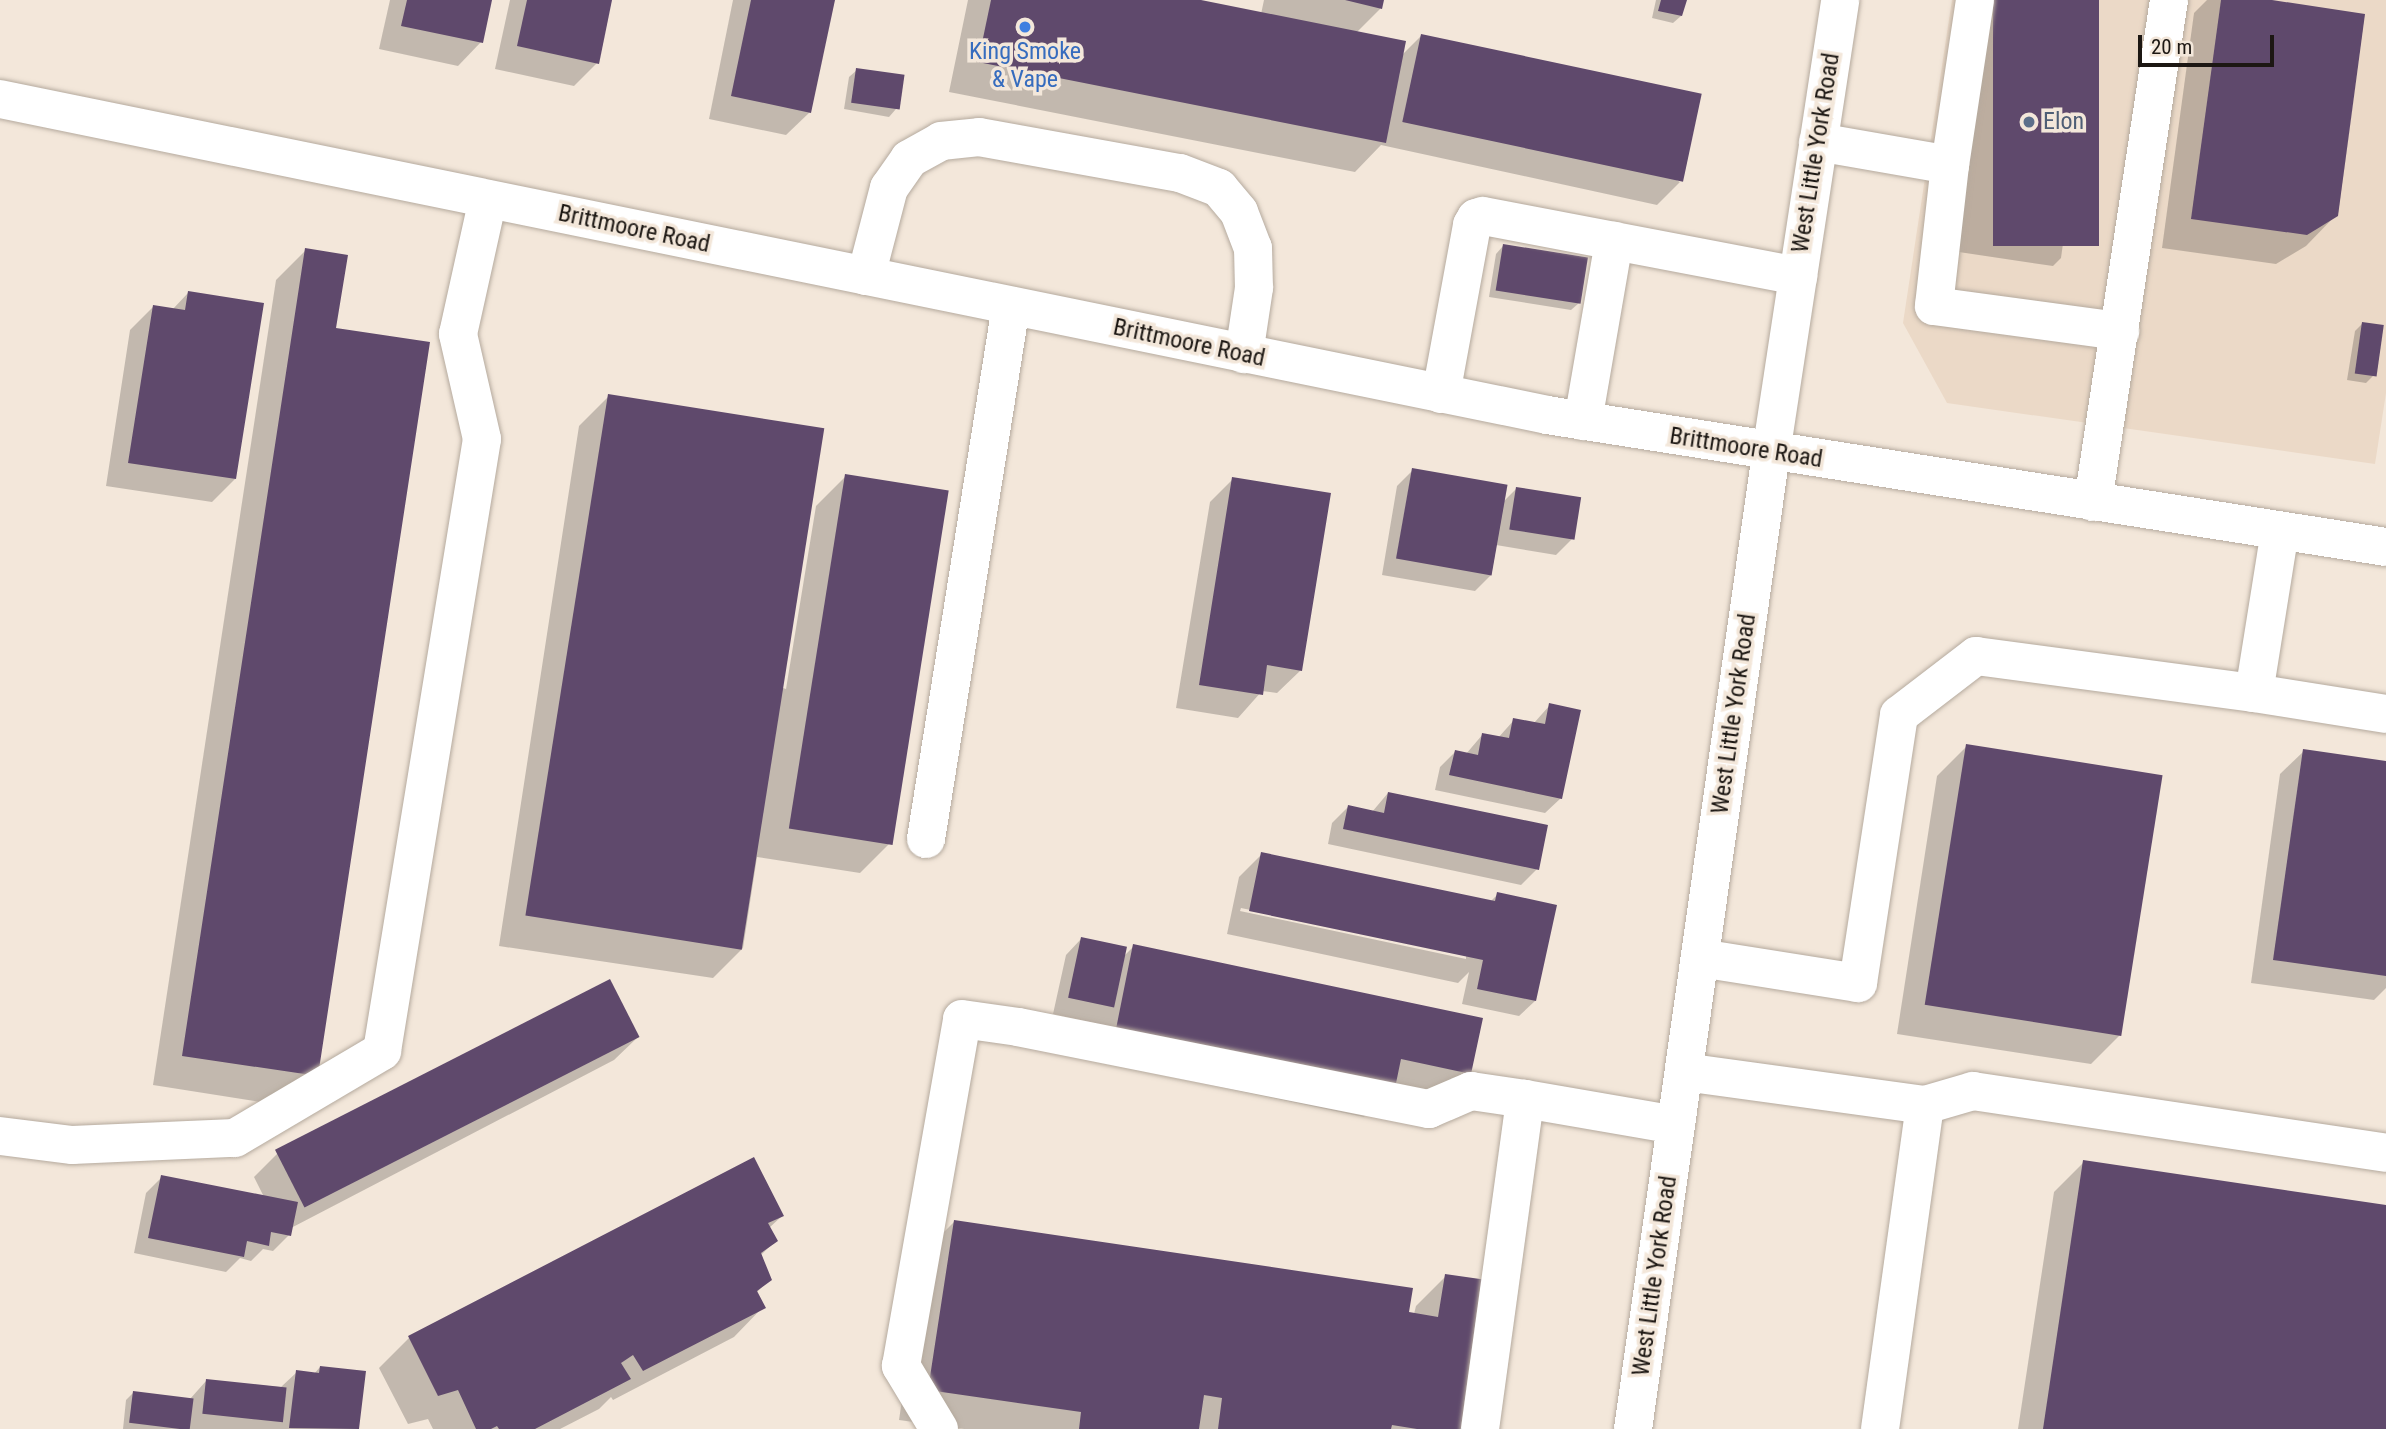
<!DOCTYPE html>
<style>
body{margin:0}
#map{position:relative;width:2386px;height:1429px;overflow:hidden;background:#f3e7da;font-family:"Roboto Condensed",sans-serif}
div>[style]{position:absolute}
.built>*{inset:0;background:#ebd9c7}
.shadow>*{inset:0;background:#0003}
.building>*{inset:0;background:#5f496c;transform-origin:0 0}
.roads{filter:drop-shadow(0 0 2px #b5aa9e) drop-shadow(0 0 2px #b5aa9e)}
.minor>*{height:38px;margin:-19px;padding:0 19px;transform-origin:19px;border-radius:19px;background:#fff}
.major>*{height:38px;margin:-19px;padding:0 19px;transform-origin:19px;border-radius:19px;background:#fff}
.dots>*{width:19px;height:19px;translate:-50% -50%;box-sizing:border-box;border:4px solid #f3e7da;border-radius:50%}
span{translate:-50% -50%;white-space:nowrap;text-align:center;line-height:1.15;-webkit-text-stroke:7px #f3e7da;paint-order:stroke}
.shop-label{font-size:24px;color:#366cbe}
.service-label{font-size:24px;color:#4e5e75}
.left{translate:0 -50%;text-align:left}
.street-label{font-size:24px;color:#1c1713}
.scale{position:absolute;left:2138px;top:35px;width:136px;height:32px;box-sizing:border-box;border:4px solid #1c1713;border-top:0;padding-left:9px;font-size:21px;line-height:24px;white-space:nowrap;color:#1c1713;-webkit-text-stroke:5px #f3e7da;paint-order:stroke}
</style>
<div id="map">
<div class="built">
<div style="clip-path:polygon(1952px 0,2386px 0,2386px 393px,2375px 464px,1947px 403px,1903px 323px)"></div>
</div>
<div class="shadow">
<div style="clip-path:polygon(390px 0,490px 0,481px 42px,458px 66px,379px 49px)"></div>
<div style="clip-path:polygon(510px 0,611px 0,597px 63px,574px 86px,495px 69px)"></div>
<div style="clip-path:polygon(733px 0,833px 0,810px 112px,786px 135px,709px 119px)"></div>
<div style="clip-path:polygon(968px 0,1192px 0,1261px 14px,1264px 0,1382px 0,1380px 9px,1356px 33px,1401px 56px,1421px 36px,1680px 182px,1657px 205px,1381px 145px,1355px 172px,949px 92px)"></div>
<div style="clip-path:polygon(1656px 0,1685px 0,1681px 16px,1673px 23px,1652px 18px)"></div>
<div style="clip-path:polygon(1988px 0,2097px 0,2061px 258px,2053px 266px,1952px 251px)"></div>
<div style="clip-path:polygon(2207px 0,2260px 0,2336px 215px,2306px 246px,2276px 264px,2162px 248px,2194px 13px)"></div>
<div style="clip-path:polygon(857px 70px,896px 109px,889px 117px,844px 109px,849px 77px)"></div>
<div style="clip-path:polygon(1503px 246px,1579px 303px,1571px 310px,1489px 297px,1496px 254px)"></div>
<div style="clip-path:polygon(306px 250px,334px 329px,316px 1076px,286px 1106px,153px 1085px,276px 280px)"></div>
<div style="clip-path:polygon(188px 293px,235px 479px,212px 502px,106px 486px,130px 330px,153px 307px,172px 310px)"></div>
<div style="clip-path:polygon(2362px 324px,2373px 376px,2366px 383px,2347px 380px,2355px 331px)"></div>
<div style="clip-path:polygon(609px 396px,783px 688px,786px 689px,816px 506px,846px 476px,890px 843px,860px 873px,757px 857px,743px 948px,713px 978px,499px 946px,579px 426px)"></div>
<div style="clip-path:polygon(1413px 470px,1503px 502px,1517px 488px,1572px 539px,1556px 555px,1496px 545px,1491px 575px,1475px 591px,1382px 575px,1397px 486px)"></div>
<div style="clip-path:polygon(1233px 479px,1301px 670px,1277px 693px,1262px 691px,1238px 718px,1176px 708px,1210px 502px)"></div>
<div style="clip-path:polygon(1550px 705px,1561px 798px,1545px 813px,1435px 790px,1440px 767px,1455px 752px,1466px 754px,1483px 734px,1498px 738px,1514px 720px,1534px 723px)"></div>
<div style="clip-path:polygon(1967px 746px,2121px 1034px,2091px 1064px,1897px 1034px,1937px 776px)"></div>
<div style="clip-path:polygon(2304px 751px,2386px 762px,2386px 988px,2374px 1000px,2251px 983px,2280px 774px)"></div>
<div style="clip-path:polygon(1388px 793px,1537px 869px,1521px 885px,1328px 844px,1332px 823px,1348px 807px,1372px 812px)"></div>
<div style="clip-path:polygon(evenodd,1262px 854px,1490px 902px,1498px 894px,1535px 1001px,1519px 1016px,1462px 1004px,1469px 972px,1458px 983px,1227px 934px,1239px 877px,1262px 854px,1241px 908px,1466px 955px,1466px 959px,1240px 911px,1241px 908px)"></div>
<div style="clip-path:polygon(1081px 939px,1123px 957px,1134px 946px,1470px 1073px,1440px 1103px,1389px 1092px,1364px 1117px,1087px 1059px,1094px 1023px,1053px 1014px,1066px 955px)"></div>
<div style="clip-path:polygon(638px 1037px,614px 1060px,291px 1228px,289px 1235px,273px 1251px,263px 1249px,251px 1261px,240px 1258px,226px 1272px,134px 1253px,146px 1193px,162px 1177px,264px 1197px,254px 1177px,277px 1154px)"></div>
<div style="clip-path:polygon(753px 1159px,782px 1216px,769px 1228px,776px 1240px,760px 1256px,770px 1279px,756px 1293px,763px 1307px,734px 1337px,613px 1400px,611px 1397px,599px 1409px,560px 1429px,433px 1429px,428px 1419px,408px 1424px,379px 1368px,409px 1338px)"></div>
<div style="clip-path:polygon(2084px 1162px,2386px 1207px,2386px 1429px,2018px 1429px,2054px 1192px)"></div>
<div style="clip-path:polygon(954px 1222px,1414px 1314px,1416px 1306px,1446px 1276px,1463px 1429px,964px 1429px,899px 1420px,924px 1252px)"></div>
<div style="clip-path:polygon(320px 1367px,364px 1373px,357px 1429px,123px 1429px,126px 1400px,134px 1392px,190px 1399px,206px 1381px,281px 1387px,297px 1372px,314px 1374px)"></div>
</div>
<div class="building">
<div style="clip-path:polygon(407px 0,492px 0,483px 43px,401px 26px)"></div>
<div style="clip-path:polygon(527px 0,612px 0,599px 64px,517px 46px)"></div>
<div style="clip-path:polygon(751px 0,835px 0,811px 113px,731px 96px)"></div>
<div style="clip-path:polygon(991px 0,1201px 0,1406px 41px,1386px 143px,978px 62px)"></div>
<div style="clip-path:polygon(1345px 0,1384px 0,1382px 9px)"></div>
<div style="clip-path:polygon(1661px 0,1687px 0,1682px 16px,1658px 11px)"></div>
<div style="left:1993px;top:0;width:106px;height:246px"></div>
<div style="clip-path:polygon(2221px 0,2272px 0,2365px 14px,2338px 216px,2307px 235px,2191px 219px)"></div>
<div style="left:1421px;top:34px;width:287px;height:90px;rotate:12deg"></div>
<div style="left:856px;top:68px;width:49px;height:35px;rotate:8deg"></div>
<div style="left:1503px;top:244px;width:86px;height:47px;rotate:9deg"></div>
<div style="clip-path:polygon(305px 248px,348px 255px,336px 328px,430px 342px,318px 1076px,182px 1056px)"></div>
<div style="clip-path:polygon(188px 291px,264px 303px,236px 479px,128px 463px,153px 305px,185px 310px)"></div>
<div style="left:2362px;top:322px;width:22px;height:52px;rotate:8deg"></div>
<div style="left:608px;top:394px;width:219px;height:528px;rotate:9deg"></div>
<div style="left:1412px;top:468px;width:97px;height:92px;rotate:10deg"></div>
<div style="left:845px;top:474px;width:105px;height:359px;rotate:9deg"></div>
<div style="clip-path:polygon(1232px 477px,1331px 493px,1302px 671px,1267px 665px,1263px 695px,1199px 685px)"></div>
<div style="left:1516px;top:487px;width:66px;height:43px;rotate:9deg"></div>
<div style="clip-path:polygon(1549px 703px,1581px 710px,1562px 799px,1449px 775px,1455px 750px,1478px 755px,1482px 733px,1509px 738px,1513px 718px,1545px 724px)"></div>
<div style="left:1966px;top:744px;width:199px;height:264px;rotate:9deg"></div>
<div style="clip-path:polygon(2303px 749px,2386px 761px,2386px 976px,2273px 960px)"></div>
<div style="clip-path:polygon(1388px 792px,1548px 825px,1539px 870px,1343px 829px,1348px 805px,1384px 813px)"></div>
<div style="clip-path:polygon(1261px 852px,1495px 901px,1497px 892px,1557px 905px,1536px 1001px,1477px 989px,1483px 960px,1249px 911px)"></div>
<div style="left:1081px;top:937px;width:47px;height:62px;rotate:12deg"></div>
<div style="clip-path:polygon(1133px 944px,1483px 1018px,1471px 1074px,1401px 1059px,1395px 1088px,1116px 1029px)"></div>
<div style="left:610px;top:979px;width:65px;height:376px;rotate:63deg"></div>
<div style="clip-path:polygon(754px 1157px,784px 1216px,768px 1223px,778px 1241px,761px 1253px,772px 1280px,757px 1291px,766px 1308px,643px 1371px,633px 1355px,621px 1363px,631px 1379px,535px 1429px,499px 1429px,497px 1426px,491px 1429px,476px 1429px,458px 1390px,438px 1396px,408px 1336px)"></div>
<div style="clip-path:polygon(2083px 1160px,2386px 1205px,2386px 1429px,2043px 1429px)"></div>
<div style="clip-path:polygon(161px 1175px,298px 1202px,291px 1236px,271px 1232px,269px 1246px,247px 1241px,244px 1257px,148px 1238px)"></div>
<div style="clip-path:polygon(954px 1220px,1413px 1288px,1409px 1312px,1438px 1317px,1445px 1274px,1487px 1280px,1464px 1429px,1417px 1429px,1392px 1425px,1391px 1429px,1218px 1429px,1222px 1398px,1204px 1395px,1199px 1429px,1079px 1429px,1081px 1412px,928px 1390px)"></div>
<div style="clip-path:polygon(320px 1366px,366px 1371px,359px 1429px,289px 1428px,296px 1370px,319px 1373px)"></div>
<div style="left:206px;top:1379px;width:81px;height:35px;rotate:6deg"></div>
<div style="left:133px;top:1391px;width:61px;height:32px;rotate:7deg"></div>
</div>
<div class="roads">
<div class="minor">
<div style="left:1975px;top:0;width:167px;rotate:98.6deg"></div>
<div style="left:1950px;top:165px;width:142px;rotate:96.5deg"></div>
<div style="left:1934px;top:306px;width:188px;rotate:7.7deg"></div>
<div style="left:1818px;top:142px;width:134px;rotate:9.9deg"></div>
<div style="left:866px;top:276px;width:91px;rotate:-75.4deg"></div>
<div style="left:889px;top:188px;width:35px;rotate:-55deg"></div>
<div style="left:909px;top:159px;width:37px;rotate:-29deg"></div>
<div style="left:941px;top:141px;width:38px;rotate:-6deg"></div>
<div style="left:979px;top:137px;width:204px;rotate:10.2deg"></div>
<div style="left:1180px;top:173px;width:42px;rotate:21deg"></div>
<div style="left:1219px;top:188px;width:31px;rotate:50deg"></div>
<div style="left:1239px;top:212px;width:39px;rotate:69deg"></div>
<div style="left:1253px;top:248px;width:40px;rotate:88.6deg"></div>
<div style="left:1254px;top:288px;width:67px;rotate:98.6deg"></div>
<div style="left:1441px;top:394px;width:172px;rotate:-79.6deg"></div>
<div style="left:1472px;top:225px;width:8px;rotate:-60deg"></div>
<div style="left:1476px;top:218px;width:7px;rotate:-16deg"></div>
<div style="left:1483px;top:216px;width:321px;rotate:10.8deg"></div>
<div style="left:1583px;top:421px;width:183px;rotate:-80.2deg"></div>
<div style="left:2093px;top:502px;width:508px;rotate:-81.39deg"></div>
<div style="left:2254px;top:693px;width:134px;rotate:9deg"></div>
<div style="left:926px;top:839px;width:540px;rotate:-80.94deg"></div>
<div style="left:1700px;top:958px;width:160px;rotate:9deg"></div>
<div style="left:1858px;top:983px;width:271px;rotate:-81.3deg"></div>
<div style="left:1899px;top:715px;width:97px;rotate:-37.5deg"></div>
<div style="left:1976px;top:656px;width:280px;rotate:7.6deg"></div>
<div style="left:2254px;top:693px;width:164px;rotate:-80.9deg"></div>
<div style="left:1684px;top:1072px;width:243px;rotate:7.8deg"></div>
<div style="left:1925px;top:1105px;width:50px;rotate:-16.3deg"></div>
<div style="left:1973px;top:1091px;width:418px;rotate:8.5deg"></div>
<div style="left:0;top:1136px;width:73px;rotate:7.1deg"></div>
<div style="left:72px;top:1145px;width:163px;rotate:-2.5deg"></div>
<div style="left:235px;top:1138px;width:171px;rotate:-30.6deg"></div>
<div style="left:382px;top:1051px;width:620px;rotate:-80.72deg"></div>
<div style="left:482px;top:439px;width:108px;rotate:-102.9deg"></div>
<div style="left:458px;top:334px;width:138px;rotate:-77.5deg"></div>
<div style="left:939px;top:1429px;width:74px;rotate:-121.1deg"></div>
<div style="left:901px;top:1366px;width:352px;rotate:-80deg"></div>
<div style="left:962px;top:1019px;width:57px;rotate:8.1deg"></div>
<div style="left:1018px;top:1027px;width:419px;rotate:11.3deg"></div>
<div style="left:1429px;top:1109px;width:46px;rotate:-23.2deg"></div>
<div style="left:1471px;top:1091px;width:55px;rotate:8.4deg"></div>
<div style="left:1480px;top:1429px;width:333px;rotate:-82.2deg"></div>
<div style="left:1525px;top:1099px;width:153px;rotate:9.8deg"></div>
<div style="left:1880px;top:1429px;width:327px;rotate:-82.1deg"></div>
</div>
<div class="major">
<div style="left:0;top:99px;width:1579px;rotate:11.54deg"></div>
<div style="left:1547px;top:415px;width:849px;rotate:8.94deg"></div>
<div style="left:1633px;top:1429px;width:986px;rotate:-81.95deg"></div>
<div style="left:1771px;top:453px;width:458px;rotate:-81.3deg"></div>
</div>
</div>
<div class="dots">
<div style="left:1025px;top:27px;background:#3f7fe0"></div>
<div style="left:2029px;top:122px;background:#5c6f8a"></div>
</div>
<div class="shop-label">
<span style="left:1025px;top:66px">King Smoke<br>&amp; Vape</span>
</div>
<div class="service-label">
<span class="left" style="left:2043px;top:122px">Elon</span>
</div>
<div class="street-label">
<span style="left:1816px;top:153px;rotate:-81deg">West Little York Road</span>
<span style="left:634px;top:229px;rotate:12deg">Brittmoore Road</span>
<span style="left:1189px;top:343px;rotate:12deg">Brittmoore Road</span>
<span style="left:1746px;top:448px;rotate:9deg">Brittmoore Road</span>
<span style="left:1734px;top:714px;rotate:-82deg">West Little York Road</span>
<span style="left:1655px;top:1276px;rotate:-82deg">West Little York Road</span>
</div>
<div class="scale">20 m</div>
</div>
